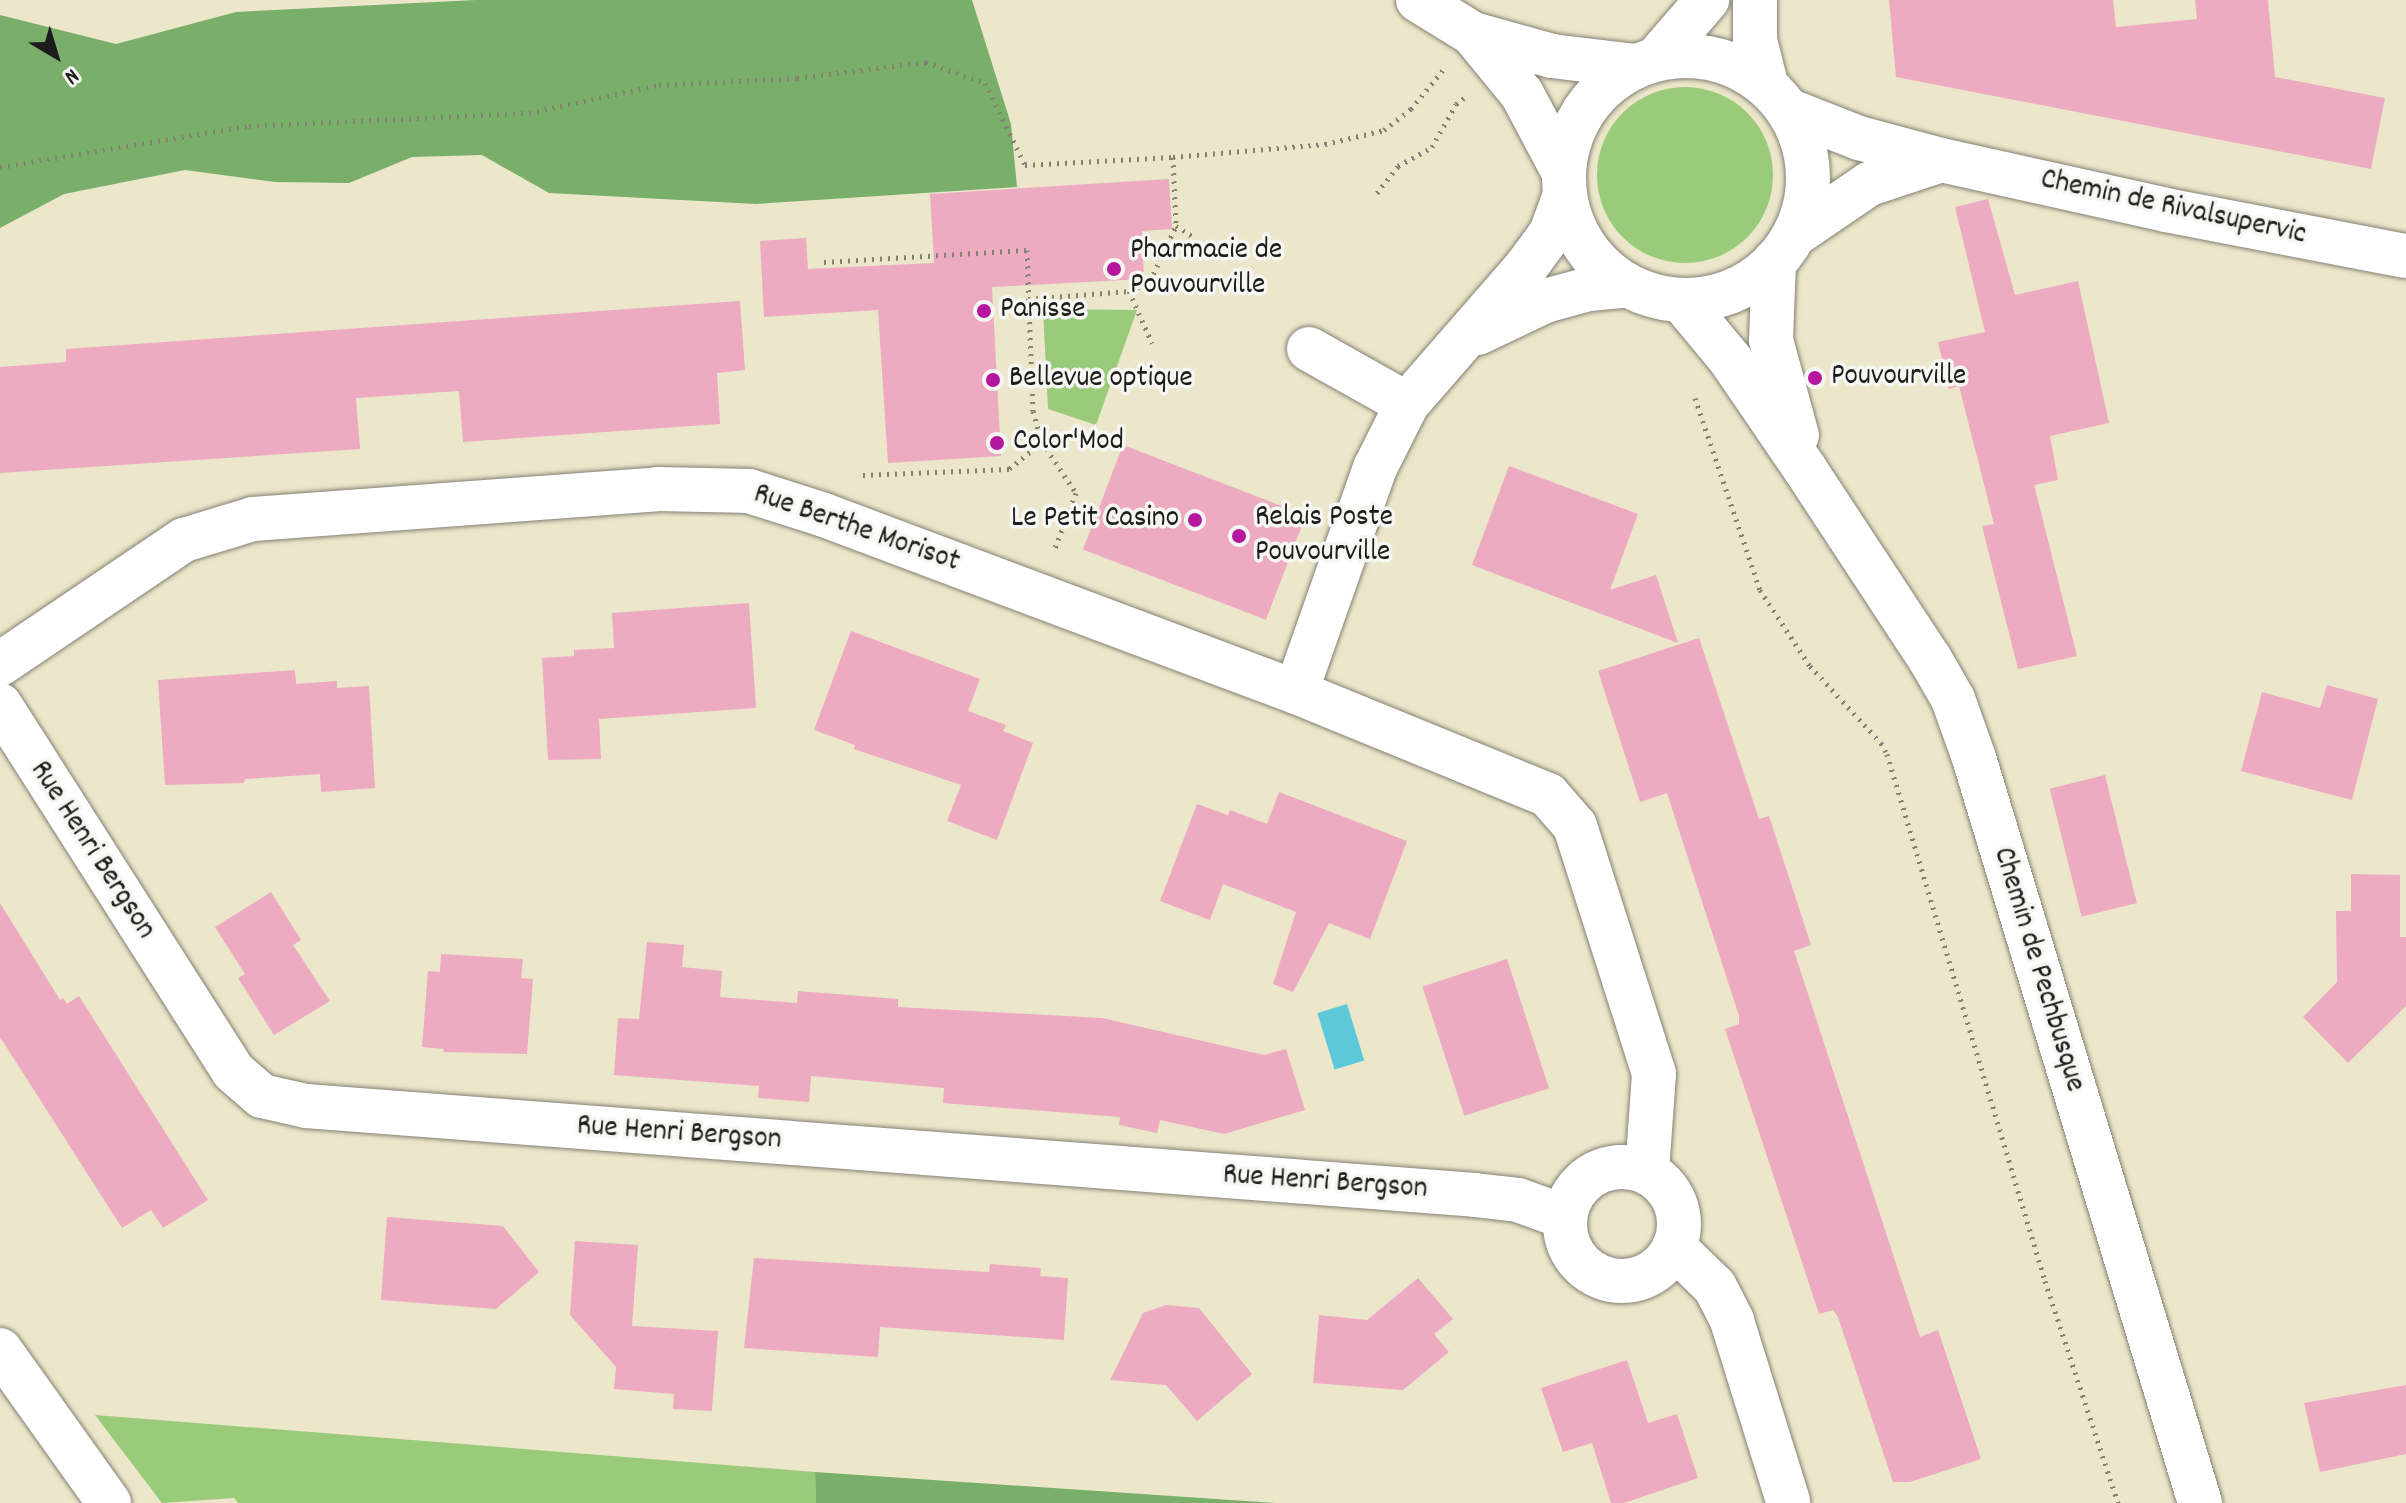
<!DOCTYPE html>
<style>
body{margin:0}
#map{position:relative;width:2406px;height:1503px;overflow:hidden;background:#ece6ca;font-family:Dekko,sans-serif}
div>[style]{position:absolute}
.green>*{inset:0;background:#99cb7b}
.round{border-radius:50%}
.forest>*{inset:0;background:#7aaf6b}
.water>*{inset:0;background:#5dc8d7;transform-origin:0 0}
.building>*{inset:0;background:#edabc1;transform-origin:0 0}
.path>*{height:5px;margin-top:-2.5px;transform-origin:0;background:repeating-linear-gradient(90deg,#848173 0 2px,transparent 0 8px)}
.roads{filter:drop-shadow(0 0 2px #848173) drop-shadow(0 0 2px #848173)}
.minor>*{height:44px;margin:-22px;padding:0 22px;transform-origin:22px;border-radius:22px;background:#fff}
.minor>.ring{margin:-22px;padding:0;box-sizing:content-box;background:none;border:44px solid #fff;border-radius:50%}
.dots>*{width:22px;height:22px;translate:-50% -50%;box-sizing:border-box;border:4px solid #f6f6f2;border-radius:50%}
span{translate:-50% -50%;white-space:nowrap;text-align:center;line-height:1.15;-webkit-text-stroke:7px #f6f6f2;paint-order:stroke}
.street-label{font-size:30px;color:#1c1c1c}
.poi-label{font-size:30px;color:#1c1c1c}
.left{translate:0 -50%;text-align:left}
.right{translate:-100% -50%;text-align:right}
.north{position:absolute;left:16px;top:16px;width:80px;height:80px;-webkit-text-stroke:6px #f6f6f2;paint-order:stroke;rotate:142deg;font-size:22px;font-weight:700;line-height:32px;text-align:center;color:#1c1c1c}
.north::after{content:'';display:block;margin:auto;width:28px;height:36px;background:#1c1c1c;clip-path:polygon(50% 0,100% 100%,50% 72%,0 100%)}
</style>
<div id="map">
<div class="green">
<div class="round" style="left:1597px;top:87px;width:176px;height:176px"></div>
<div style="clip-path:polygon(1043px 309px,1137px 310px,1096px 425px,1048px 409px)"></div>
<div style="clip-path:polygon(95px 1415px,815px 1472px,816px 1503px,238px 1503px,234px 1498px,162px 1503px)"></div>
</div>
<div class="forest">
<div style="clip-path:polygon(476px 0,972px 0,1011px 124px,1017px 187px,756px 204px,549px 193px,482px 155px,412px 157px,349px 183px,275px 182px,185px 170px,64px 194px,0 228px,0 15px,116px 44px,236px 12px)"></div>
<div style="clip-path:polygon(815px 1472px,1275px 1503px,816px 1503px)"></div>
</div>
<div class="water">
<div style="left:1347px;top:1004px;width:59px;height:31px;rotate:73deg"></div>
</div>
<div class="building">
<div style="clip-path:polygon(1889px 0,2113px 0,2116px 27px,2197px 19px,2195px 0,2268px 0,2275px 77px,2385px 98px,2371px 169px,1896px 77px)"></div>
<div style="clip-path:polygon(1169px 179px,1172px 229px,1142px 231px,1144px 279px,992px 287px,1001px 456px,888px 463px,878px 310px,764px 317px,760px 241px,806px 238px,808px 269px,934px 263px,930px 194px)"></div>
<div style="clip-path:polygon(1988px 199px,2015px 295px,2078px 281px,2109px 423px,2050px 436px,2058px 480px,2034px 485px,2077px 656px,2018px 669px,1982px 526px,1994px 524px,1959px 386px,1949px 389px,1938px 342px,1985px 332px,1955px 207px)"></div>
<div style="clip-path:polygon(740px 301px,745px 370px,717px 373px,720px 424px,463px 442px,459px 391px,356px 398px,360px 449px,0 473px,0 367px,66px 362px,66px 349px)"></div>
<div style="left:1123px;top:445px;width:196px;height:112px;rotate:21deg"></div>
<div style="clip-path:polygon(1509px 466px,1638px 514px,1610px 590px,1656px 575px,1678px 643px,1472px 565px)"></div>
<div style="clip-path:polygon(749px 603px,756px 708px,599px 719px,601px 759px,548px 760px,542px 658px,574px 656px,574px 650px,614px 648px,612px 613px)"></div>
<div style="clip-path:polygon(851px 631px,980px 679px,968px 711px,1006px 725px,1003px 731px,1033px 743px,997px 840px,947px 821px,961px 785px,854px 749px,855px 745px,814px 730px)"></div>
<div style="clip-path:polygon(1699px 638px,1759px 819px,1769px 816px,1811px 945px,1794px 951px,1920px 1337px,1938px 1330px,1981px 1459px,1910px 1482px,1893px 1482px,1838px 1317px,1833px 1310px,1819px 1314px,1725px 1029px,1739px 1024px,1739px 1016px,1667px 793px,1640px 802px,1598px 671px)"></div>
<div style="clip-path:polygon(295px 670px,296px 684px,337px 681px,337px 688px,369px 686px,375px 788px,321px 792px,320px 774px,245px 779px,244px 783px,165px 785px,158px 680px)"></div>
<div style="clip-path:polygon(2327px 685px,2378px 699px,2352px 800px,2241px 771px,2262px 692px,2320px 708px)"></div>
<div style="left:2105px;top:775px;width:132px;height:57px;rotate:76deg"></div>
<div style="clip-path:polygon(1279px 792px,1407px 841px,1370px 939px,1329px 923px,1293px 992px,1273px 984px,1296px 912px,1223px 884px,1210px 920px,1160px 901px,1197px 804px,1228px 815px,1230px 810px,1267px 824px)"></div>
<div style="clip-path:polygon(2351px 874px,2400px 875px,2400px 937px,2406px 937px,2406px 1006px,2348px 1063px,2303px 1017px,2337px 982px,2336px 911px,2351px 911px)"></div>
<div style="clip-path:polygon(271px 892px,301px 940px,293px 945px,330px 1001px,274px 1035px,238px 978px,245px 974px,215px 927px)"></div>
<div style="clip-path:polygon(0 903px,60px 1000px,63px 998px,67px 1004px,79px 996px,208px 1200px,163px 1228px,151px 1210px,122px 1228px,0 1037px)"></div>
<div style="clip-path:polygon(647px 942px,684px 945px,682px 967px,722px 971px,720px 997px,797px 1003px,798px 991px,898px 999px,898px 1007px,1102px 1018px,1264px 1055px,1286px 1049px,1305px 1110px,1224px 1134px,1160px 1120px,1157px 1133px,1119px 1125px,1120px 1117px,943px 1103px,944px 1088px,811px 1076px,809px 1102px,758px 1098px,759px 1086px,614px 1075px,618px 1018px,639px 1019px)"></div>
<div style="clip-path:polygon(441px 954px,523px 959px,521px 978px,533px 979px,527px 1054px,443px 1052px,444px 1049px,422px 1047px,428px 971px,440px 972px)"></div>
<div style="left:1507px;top:959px;width:136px;height:89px;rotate:72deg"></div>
<div style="clip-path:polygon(387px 1217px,503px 1226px,539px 1272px,496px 1309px,381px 1300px)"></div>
<div style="clip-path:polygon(575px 1241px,638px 1245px,632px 1326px,718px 1331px,712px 1411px,673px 1409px,674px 1394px,614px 1389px,616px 1367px,570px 1315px)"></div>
<div style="clip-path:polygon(754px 1258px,989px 1272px,990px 1264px,1041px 1268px,1040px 1276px,1068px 1278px,1064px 1340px,880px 1327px,878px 1357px,744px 1348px)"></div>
<div style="clip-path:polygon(1418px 1278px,1453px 1319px,1434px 1334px,1449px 1352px,1403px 1390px,1313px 1383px,1319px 1315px,1367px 1320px)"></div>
<div style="clip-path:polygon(1166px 1305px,1199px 1308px,1252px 1374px,1197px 1421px,1166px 1385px,1110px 1380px,1143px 1313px)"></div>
<div style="clip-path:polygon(1627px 1360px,1648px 1423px,1677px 1414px,1698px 1478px,1624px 1503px,1611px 1503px,1592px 1443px,1563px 1452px,1541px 1388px)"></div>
<div style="clip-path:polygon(2406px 1385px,2406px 1454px,2320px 1472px,2304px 1403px)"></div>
</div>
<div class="path">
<div style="left:1173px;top:157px;width:69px;rotate:87.5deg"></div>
<div style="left:1176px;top:226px;width:19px;rotate:32deg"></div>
<div style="left:0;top:167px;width:252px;rotate:-9.4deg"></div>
<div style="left:249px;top:126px;width:280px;rotate:-2.7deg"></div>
<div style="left:529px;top:113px;width:133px;rotate:-12.2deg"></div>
<div style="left:659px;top:85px;width:138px;rotate:-2.9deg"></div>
<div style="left:797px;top:78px;width:130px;rotate:-7.1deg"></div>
<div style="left:926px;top:62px;width:63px;rotate:19.6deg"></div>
<div style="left:985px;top:83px;width:91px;rotate:64deg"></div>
<div style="left:1025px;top:165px;width:148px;rotate:-3.1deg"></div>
<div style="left:1173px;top:157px;width:153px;rotate:-4.9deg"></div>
<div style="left:1325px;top:144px;width:61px;rotate:-13.3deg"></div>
<div style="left:1384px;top:130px;width:34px;rotate:-38deg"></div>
<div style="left:1411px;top:109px;width:50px;rotate:-50.6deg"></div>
<div style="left:1377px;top:193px;width:34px;rotate:-52deg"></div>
<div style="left:1398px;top:166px;width:39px;rotate:-29deg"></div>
<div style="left:1432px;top:147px;width:49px;rotate:-60.8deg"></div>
<div style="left:1456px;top:104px;width:10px;rotate:-37deg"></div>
<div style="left:824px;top:262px;width:203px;rotate:-3.4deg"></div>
<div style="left:1027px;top:250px;width:161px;rotate:87.9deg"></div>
<div style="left:1033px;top:411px;width:32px;rotate:74deg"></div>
<div style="left:1042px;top:442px;width:43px;rotate:140.7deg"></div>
<div style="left:1009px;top:469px;width:147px;rotate:177.7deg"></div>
<div style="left:1130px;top:291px;width:22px;rotate:-27deg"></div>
<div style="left:1150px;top:281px;width:61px;rotate:-64.7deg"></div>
<div style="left:1028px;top:299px;width:101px;rotate:-4.5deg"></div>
<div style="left:1129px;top:291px;width:57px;rotate:66.1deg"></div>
<div style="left:1695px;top:398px;width:203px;rotate:71.3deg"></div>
<div style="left:1760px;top:590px;width:91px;rotate:56.7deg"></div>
<div style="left:1810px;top:666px;width:105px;rotate:47.3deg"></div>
<div style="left:1881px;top:743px;width:13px;rotate:61deg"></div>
<div style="left:1887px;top:754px;width:550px;rotate:73.31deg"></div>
<div style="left:2045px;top:1281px;width:234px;rotate:71.8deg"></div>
<div style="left:1042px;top:442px;width:61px;rotate:56.3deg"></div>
<div style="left:1076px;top:493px;width:62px;rotate:110.8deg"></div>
</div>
<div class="roads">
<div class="minor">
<div style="left:1418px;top:0;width:65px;rotate:31.7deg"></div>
<div style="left:1473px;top:34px;width:82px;rotate:15.6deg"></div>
<div style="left:1552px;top:56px;width:84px;rotate:6.9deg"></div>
<div style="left:1755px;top:0;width:40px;rotate:90deg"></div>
<div style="left:1755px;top:40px;width:45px;rotate:76deg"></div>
<div style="left:1473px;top:34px;width:77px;rotate:50.8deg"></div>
<div style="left:1522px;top:94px;width:87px;rotate:62deg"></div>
<div class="ring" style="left:1564px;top:56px;width:200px;height:200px"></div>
<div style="left:1657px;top:58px;width:77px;rotate:-49.2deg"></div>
<div style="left:1790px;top:111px;width:74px;rotate:21.4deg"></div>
<div style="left:1859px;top:138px;width:85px;rotate:15deg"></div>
<div style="left:1941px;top:160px;width:230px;rotate:12.5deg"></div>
<div style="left:2166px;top:210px;width:244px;rotate:10.9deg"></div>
<div style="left:1794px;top:235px;width:91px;rotate:-34.2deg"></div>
<div style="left:1869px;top:184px;width:76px;rotate:-18.4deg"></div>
<div style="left:1774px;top:262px;width:78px;rotate:92.2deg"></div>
<div style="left:1771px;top:340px;width:99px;rotate:74.8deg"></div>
<div style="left:1681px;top:300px;width:77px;rotate:50.3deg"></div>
<div style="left:1730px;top:359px;width:133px;rotate:55.7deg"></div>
<div style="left:1805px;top:469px;width:227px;rotate:56.7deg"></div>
<div style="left:1930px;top:659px;width:46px;rotate:60.1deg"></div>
<div style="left:1953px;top:699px;width:63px;rotate:70.4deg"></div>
<div style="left:1974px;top:758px;width:779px;rotate:73.12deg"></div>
<div style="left:1478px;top:333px;width:74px;rotate:-25.5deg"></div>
<div style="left:1545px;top:301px;width:46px;rotate:-15.3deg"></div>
<div style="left:1589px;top:289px;width:38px;rotate:-5deg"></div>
<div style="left:1309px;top:349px;width:112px;rotate:29.3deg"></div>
<div style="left:0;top:664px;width:222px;rotate:-34deg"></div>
<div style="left:184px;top:540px;width:72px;rotate:-16.9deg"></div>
<div style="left:253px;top:519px;width:405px;rotate:-4.2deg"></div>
<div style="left:657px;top:489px;width:92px;rotate:1.2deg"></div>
<div style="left:749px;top:491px;width:79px;rotate:17.7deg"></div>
<div style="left:824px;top:515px;width:504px;rotate:20.56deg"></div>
<div style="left:1296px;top:692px;width:238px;rotate:-70.6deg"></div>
<div style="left:1375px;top:468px;width:72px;rotate:-63.4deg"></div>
<div style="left:1407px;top:404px;width:181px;rotate:-49deg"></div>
<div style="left:1526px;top:267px;width:42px;rotate:-53.7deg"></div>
<div style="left:1551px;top:233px;width:37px;rotate:-70deg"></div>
<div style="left:1296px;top:692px;width:272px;rotate:22.2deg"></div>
<div style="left:1548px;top:795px;width:41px;rotate:48.9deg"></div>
<div style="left:1575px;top:826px;width:260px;rotate:72.3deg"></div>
<div style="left:1654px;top:1074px;width:98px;rotate:94.1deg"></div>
<div style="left:0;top:705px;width:434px;rotate:57.5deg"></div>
<div style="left:233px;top:1071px;width:38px;rotate:41deg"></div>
<div style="left:262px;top:1096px;width:45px;rotate:12.8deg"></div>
<div style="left:306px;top:1106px;width:1172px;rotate:4.35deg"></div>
<div style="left:1475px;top:1195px;width:43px;rotate:6.6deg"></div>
<div style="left:1518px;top:1200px;width:50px;rotate:19.9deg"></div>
<div class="ring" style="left:1565px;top:1167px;width:70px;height:70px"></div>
<div style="left:1674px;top:1247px;width:57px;rotate:44.3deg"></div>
<div style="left:1715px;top:1287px;width:38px;rotate:63deg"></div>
<div style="left:1732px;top:1321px;width:189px;rotate:72.7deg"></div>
<div style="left:0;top:1350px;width:188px;rotate:54.5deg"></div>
</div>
</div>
<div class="dots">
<div style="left:1114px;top:269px;background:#b5179e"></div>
<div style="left:984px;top:311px;background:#b5179e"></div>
<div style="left:1815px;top:378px;background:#b5179e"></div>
<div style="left:993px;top:380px;background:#b5179e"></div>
<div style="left:997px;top:443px;background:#b5179e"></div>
<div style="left:1195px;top:520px;background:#b5179e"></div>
<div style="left:1239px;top:536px;background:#b5179e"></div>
</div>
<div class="street-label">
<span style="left:2173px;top:209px;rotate:12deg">Chemin de Rivalsupervic</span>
<span style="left:856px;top:530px;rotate:19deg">Rue Berthe Morisot</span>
<span style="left:91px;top:851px;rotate:57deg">Rue Henri Bergson</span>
<span style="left:2037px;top:970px;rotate:73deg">Chemin de Pechbusque</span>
<span style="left:679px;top:1135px;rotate:4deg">Rue Henri Bergson</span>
<span style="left:1325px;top:1184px;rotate:4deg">Rue Henri Bergson</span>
</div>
<div class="poi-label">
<span class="left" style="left:1130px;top:269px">Pharmacie de<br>Pouvourville</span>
<span class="left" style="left:1000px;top:311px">Panisse</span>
<span class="left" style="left:1831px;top:378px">Pouvourville</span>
<span class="left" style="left:1009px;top:380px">Bellevue optique</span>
<span class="left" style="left:1013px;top:443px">Color'Mod</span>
<span class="left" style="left:1255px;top:536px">Relais Poste<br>Pouvourville</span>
<span class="right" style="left:1179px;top:520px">Le Petit Casino</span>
</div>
<div class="north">N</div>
</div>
